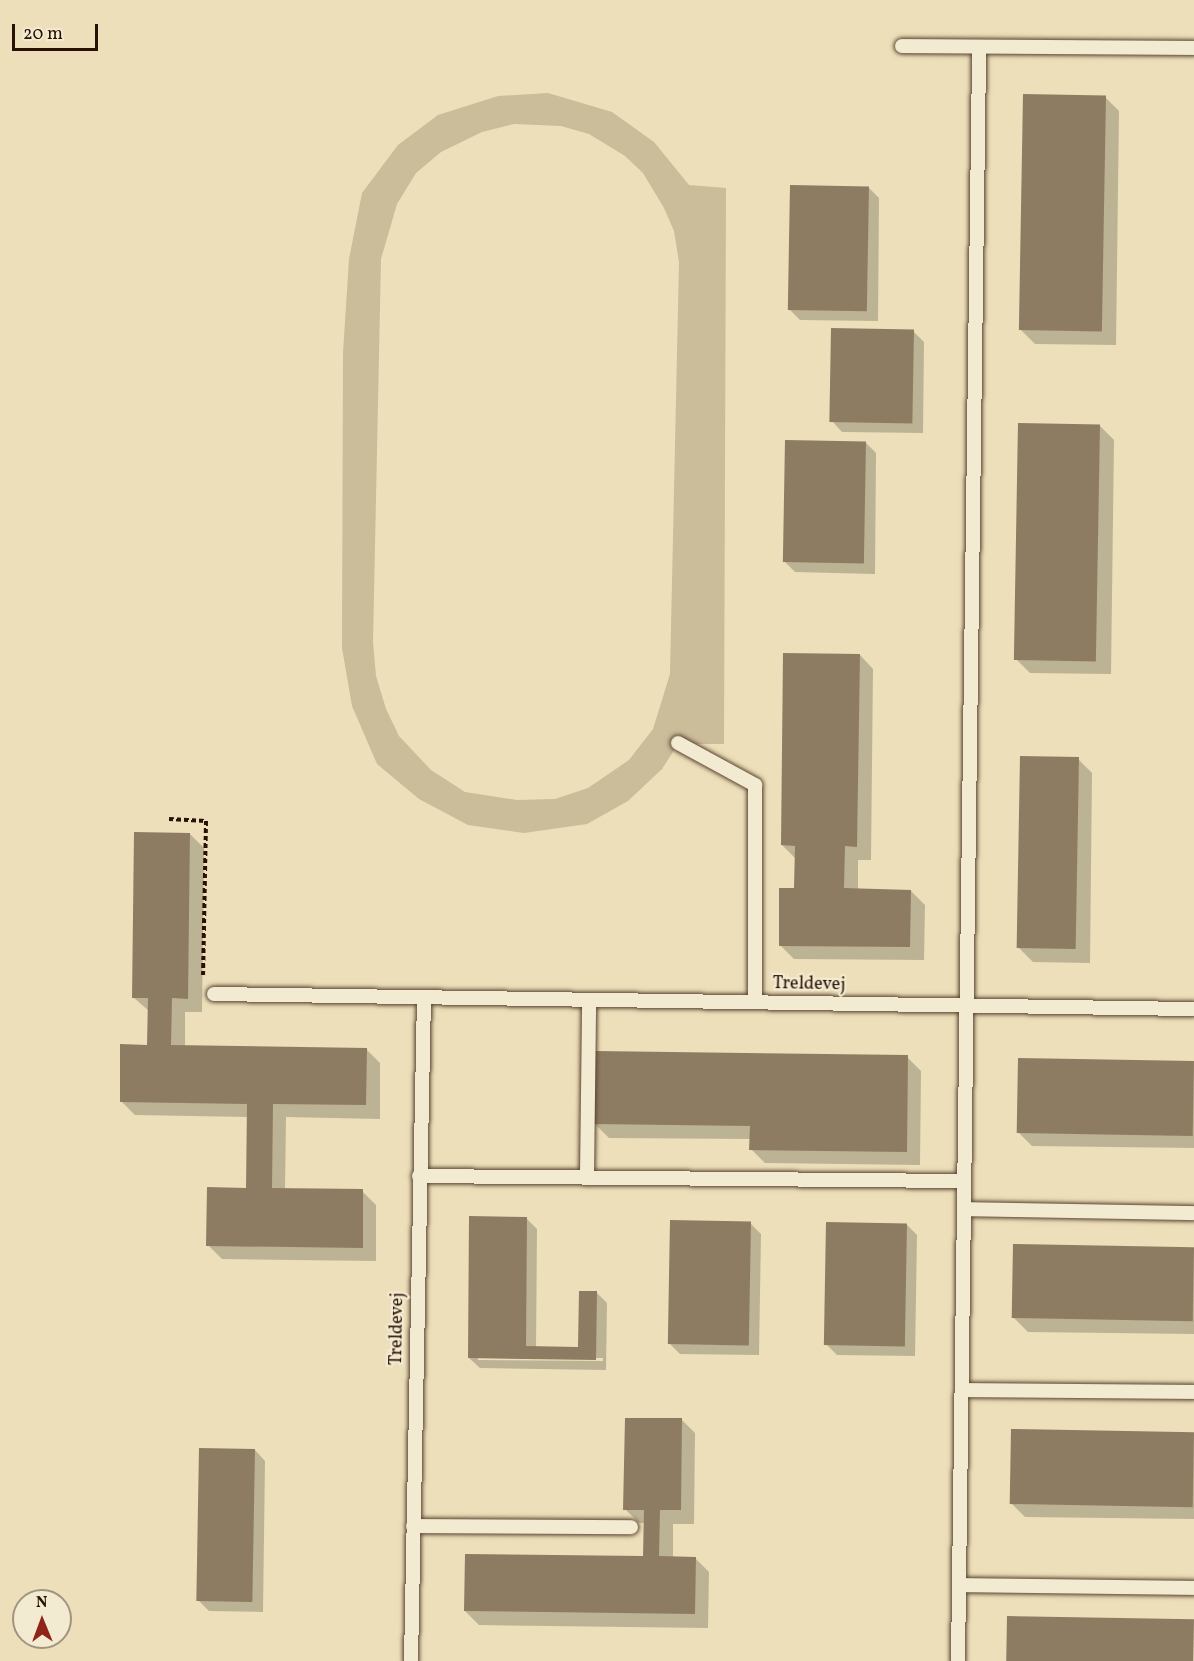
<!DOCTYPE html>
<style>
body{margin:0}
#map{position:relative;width:1194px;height:1661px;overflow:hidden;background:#ecdfb9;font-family:Vollkorn,serif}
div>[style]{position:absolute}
.green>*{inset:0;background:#cbbc9a}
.shadow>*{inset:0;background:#0003}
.building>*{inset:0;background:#8e7c62;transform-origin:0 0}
.path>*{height:4px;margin-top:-2px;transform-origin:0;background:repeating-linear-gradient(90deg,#281003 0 4.5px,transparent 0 7.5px)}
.roads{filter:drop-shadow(0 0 2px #594430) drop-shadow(0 0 2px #594430)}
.service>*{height:14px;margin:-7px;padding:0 7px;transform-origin:7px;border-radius:7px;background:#f3ead2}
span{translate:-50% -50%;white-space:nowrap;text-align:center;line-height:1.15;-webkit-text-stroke:4.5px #f3ead2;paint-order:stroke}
.street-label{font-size:18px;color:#281003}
.north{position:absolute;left:12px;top:1589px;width:60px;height:60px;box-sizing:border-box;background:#f3ead2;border:2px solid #a2937f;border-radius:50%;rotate:359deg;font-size:16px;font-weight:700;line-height:24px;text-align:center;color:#281003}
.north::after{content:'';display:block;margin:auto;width:21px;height:27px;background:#8f2418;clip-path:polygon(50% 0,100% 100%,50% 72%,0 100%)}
.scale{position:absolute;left:12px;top:24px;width:86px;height:27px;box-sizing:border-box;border:3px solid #281003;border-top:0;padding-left:8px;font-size:18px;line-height:21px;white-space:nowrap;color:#281003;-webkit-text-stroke:4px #f3ead2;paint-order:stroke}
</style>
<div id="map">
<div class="green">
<div style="clip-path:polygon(evenodd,548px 93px,612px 112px,654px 142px,689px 185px,726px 188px,724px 744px,678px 744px,662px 769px,628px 801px,587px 824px,524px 833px,468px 825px,419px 799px,377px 764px,352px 706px,342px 648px,343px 353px,349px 259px,362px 193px,398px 145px,438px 115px,498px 96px,548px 93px,514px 124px,561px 126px,589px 134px,625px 156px,643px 173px,664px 208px,674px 231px,679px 262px,670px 674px,653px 729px,629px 760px,588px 788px,555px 799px,517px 800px,465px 792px,431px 770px,399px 736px,386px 709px,376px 676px,373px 642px,381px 259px,397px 204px,416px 173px,441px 152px,482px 132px,514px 124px)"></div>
</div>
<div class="shadow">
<div style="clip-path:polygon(1105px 97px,1119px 111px,1116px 345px,1035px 344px,1021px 330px)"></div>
<div style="clip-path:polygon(869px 188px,879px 198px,878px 321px,800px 320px,790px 310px)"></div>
<div style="clip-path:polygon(913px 331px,924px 342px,923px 433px,842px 432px,832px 421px)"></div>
<div style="clip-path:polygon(1100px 426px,1114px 440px,1111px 674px,1030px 673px,1016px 659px)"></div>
<div style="clip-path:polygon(866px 443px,876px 453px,875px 574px,795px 572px,785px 562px)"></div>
<div style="clip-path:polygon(860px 655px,873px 669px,871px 860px,858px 860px,858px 890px,911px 891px,925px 905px,924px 960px,794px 959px,780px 945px,795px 889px,796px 859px,782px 845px)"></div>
<div style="clip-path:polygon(1078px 759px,1092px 773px,1090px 963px,1033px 962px,1019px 948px)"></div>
<div style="clip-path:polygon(190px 834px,204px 848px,202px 1012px,185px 1012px,185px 1046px,366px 1049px,380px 1063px,380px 1119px,286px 1117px,285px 1190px,362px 1191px,376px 1205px,376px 1261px,222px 1259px,208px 1245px,247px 1189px,248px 1117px,135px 1115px,121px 1101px,149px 1046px,149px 1011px,133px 997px)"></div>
<div style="clip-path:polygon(907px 1057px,921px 1071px,920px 1165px,765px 1163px,751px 1149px,751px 1139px,609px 1138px,595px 1124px)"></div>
<div style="clip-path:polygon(1194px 1062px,1194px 1148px,1032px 1146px,1018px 1132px)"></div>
<div style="clip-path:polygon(evenodd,527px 1219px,537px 1229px,536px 1348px,580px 1348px,596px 1292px,607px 1303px,606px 1370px,480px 1368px,469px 1358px,527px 1219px,478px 1357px,603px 1358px,603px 1361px,478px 1360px,478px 1357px)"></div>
<div style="clip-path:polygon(750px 1223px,761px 1234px,759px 1355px,680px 1354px,670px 1344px)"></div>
<div style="clip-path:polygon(906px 1224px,917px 1235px,915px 1356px,837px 1355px,826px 1344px)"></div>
<div style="clip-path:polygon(1194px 1248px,1194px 1334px,1028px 1332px,1014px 1318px)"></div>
<div style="clip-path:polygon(681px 1419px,695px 1433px,694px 1524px,673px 1524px,673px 1558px,695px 1558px,709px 1572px,708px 1628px,479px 1625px,465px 1611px,644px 1558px,645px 1523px,639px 1523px,625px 1509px)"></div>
<div style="clip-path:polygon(1194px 1433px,1194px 1519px,1025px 1517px,1011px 1503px)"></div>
<div style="clip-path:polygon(255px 1450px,265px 1461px,263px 1612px,209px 1611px,198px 1600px)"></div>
</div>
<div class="building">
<div style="left:1023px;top:94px;width:83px;height:236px;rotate:1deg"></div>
<div style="left:790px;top:185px;width:79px;height:125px;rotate:1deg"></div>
<div style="left:831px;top:328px;width:83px;height:94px;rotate:1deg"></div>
<div style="left:1018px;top:423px;width:82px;height:237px;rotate:1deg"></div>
<div style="left:785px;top:440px;width:81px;height:122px;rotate:1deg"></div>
<div style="clip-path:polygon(783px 653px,860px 654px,857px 847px,845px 846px,844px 888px,911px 890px,910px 947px,779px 946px,779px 888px,794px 888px,795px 846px,781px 845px)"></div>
<div style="left:1020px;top:756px;width:59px;height:192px;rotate:1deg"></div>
<div style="clip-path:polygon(134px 832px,190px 833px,188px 999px,172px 998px,171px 1045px,367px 1048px,366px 1105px,273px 1104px,272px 1188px,363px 1189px,363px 1248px,206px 1246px,207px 1187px,246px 1188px,247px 1104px,120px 1102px,120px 1044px,147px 1045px,148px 998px,132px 998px)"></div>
<div style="clip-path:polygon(595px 1051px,908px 1055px,907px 1152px,749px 1150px,750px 1126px,594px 1124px)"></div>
<div style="left:1018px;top:1058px;width:176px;height:75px;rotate:1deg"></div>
<div style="clip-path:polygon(469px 1216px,527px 1217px,526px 1346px,578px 1347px,579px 1291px,597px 1291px,596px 1360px,468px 1358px)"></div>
<div style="left:670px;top:1220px;width:81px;height:124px;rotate:1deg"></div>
<div style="left:826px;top:1222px;width:81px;height:123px;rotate:1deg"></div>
<div style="left:1013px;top:1244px;width:181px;height:74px;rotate:1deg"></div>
<div style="clip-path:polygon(625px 1418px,682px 1418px,681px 1510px,660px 1510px,659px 1556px,696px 1557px,695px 1614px,464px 1611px,465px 1554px,643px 1556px,644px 1510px,623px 1510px)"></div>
<div style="left:1011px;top:1429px;width:183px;height:75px;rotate:1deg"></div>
<div style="left:199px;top:1448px;width:56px;height:153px;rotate:1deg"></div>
<div style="left:1007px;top:1616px;width:187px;height:45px;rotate:1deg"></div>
</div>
<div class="path">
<div style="left:169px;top:819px;width:37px;rotate:3deg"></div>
<div style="left:206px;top:821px;width:157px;rotate:91.1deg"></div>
</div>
<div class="roads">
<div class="service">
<div style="left:902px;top:46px;width:292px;rotate:0.4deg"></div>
<div style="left:678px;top:743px;width:88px;rotate:28.6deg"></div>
<div style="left:755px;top:785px;width:217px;rotate:90deg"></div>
<div style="left:214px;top:994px;width:980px;rotate:0.88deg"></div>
<div style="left:419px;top:1176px;width:545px;rotate:0.53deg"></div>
<div style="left:587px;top:1176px;width:176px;rotate:-89.3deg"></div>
<div style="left:964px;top:1209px;width:230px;rotate:1deg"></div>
<div style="left:962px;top:1390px;width:232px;rotate:0.5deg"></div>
<div style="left:413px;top:1526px;width:218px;rotate:0.3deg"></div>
<div style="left:959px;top:1585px;width:235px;rotate:0.7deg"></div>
<div style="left:411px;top:1661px;width:664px;rotate:-88.88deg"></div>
<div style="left:958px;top:1661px;width:1614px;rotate:-89.25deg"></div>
</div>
</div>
<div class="street-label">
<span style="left:809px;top:985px;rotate:1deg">Treldevej</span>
<span style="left:398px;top:1329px;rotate:-89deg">Treldevej</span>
</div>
<div class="north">N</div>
<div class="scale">20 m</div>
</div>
